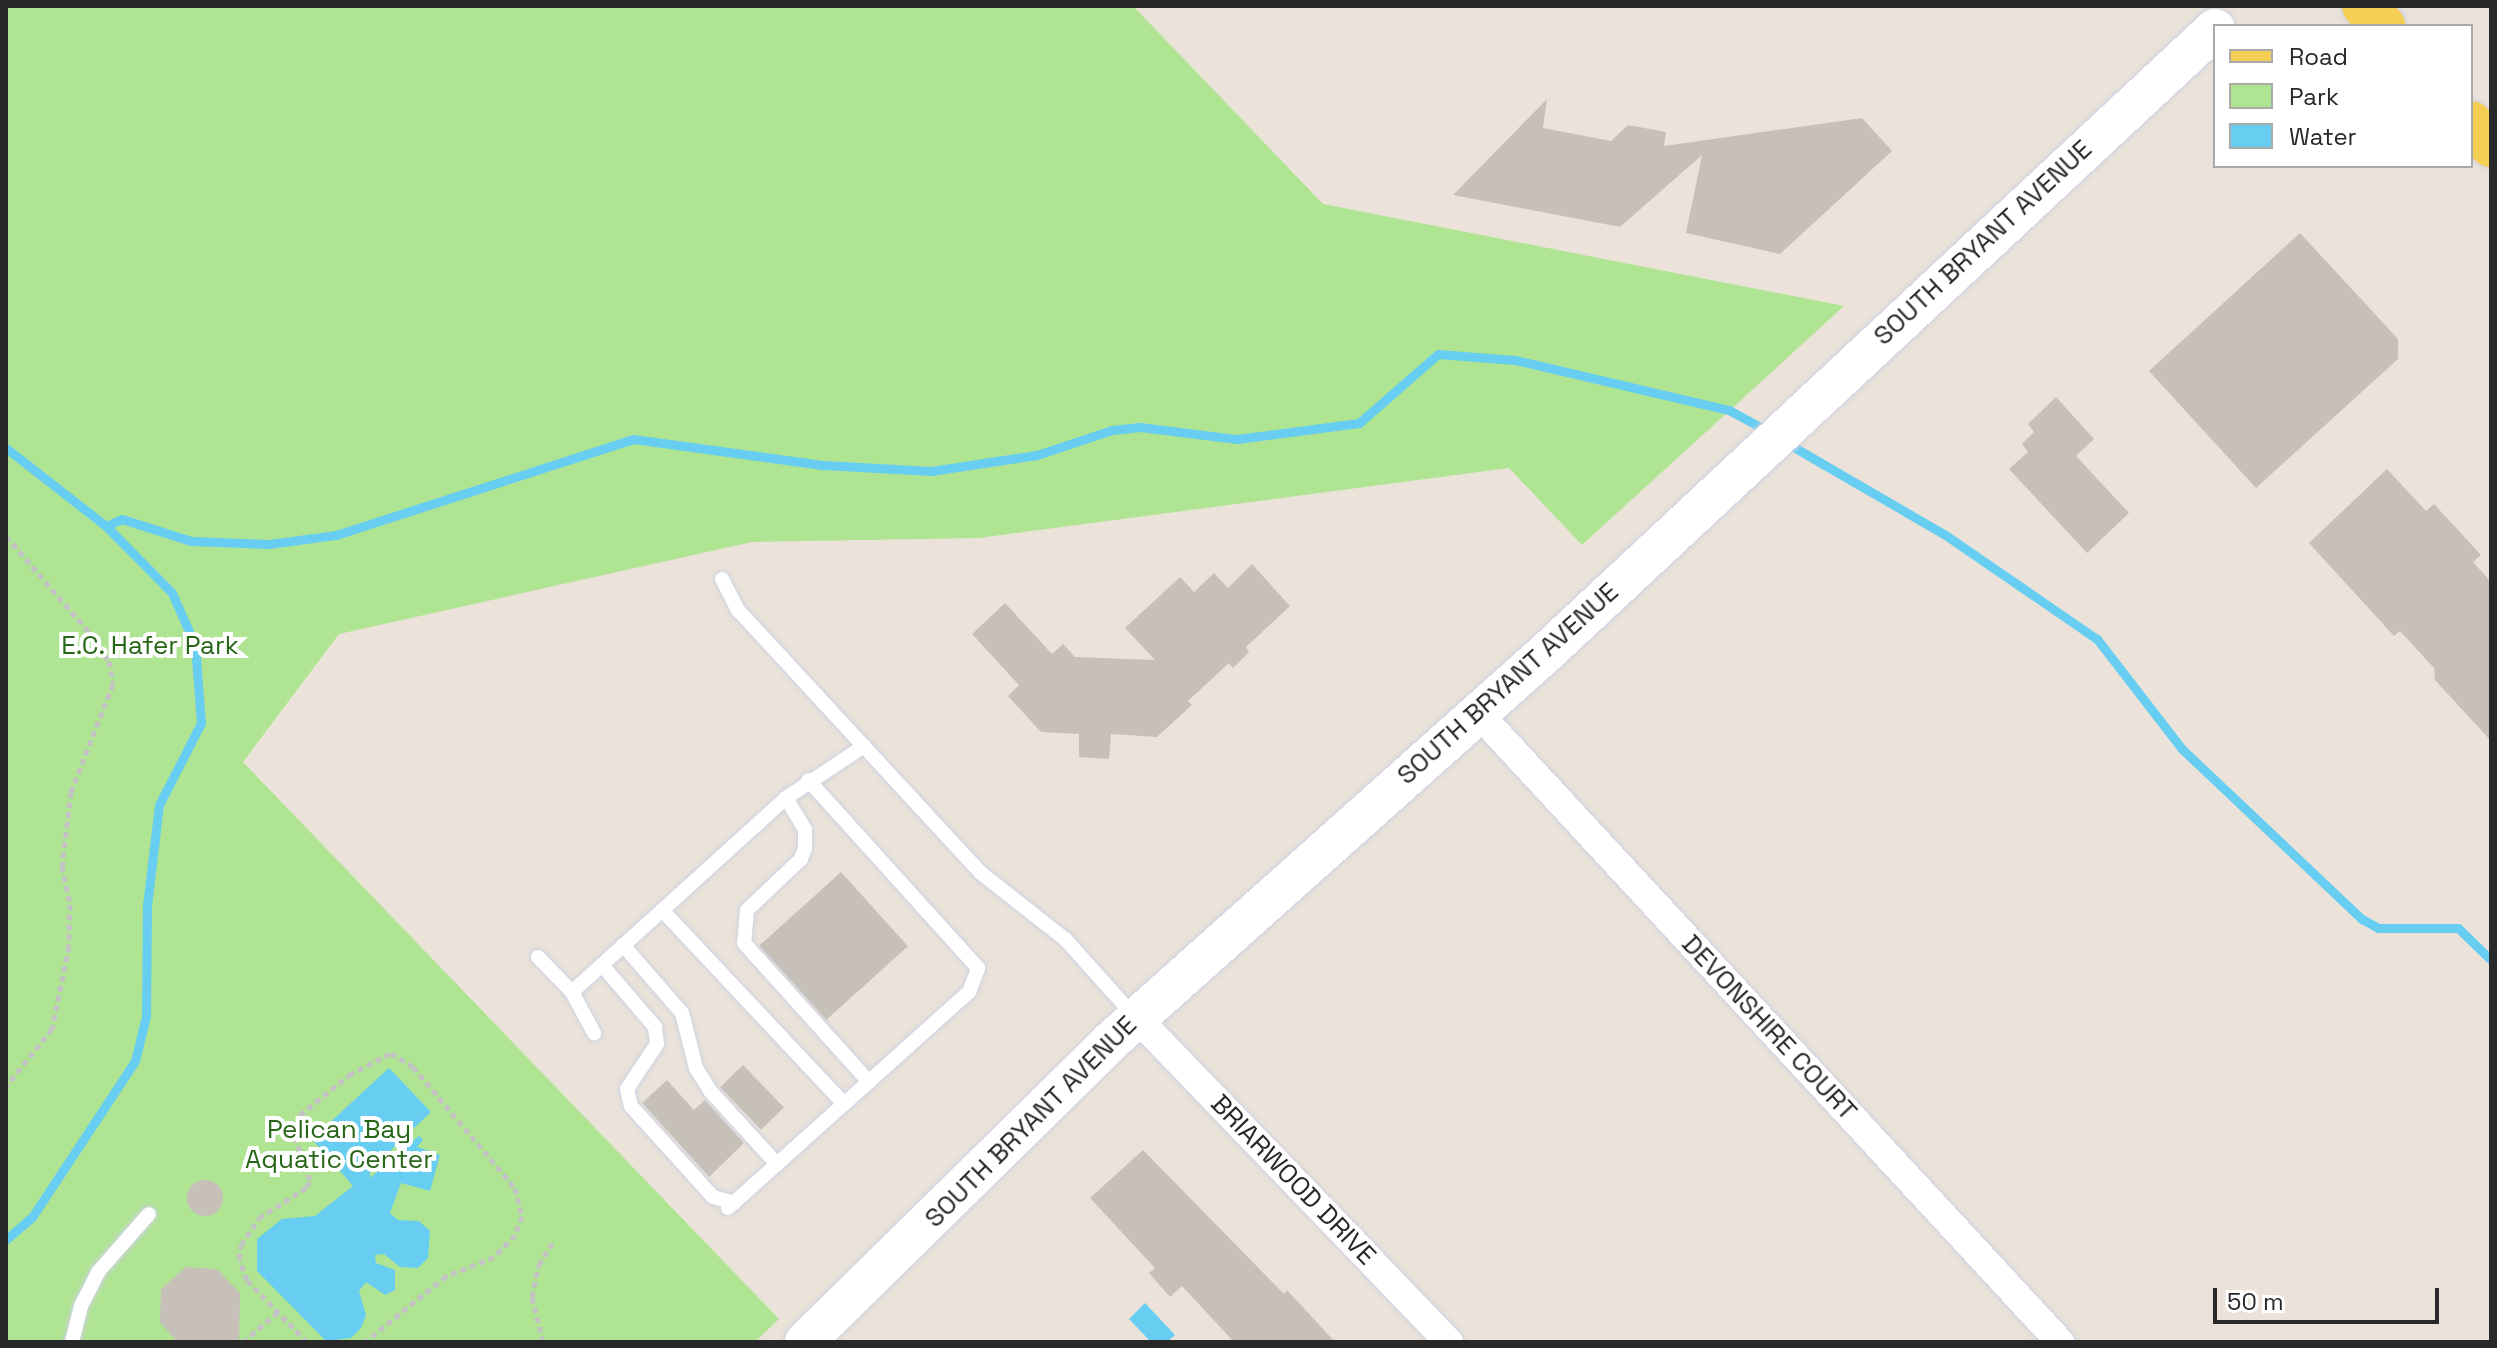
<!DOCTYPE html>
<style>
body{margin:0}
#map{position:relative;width:2497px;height:1348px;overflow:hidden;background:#ebe3d9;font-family:"Space Grotesk",sans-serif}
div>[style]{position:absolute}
.green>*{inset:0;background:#afe493}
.water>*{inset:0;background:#67cef2}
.stream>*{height:9px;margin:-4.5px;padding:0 4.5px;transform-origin:4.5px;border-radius:4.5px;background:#67cef2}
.building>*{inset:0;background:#c6c0b9;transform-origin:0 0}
.round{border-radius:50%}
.path>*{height:5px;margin-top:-2.5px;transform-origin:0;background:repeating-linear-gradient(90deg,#c3c3c3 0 6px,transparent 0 10px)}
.roads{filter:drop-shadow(0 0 2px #ced2e2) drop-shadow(0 0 2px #ced2e2)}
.lane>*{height:14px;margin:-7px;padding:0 7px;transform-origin:7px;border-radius:7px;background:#fff}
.street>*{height:28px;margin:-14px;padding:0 14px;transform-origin:14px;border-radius:14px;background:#fff}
.secondary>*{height:40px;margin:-20px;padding:0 20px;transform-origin:20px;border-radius:20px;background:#fff}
.primary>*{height:44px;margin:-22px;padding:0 22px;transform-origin:22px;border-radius:22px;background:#f5ce54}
span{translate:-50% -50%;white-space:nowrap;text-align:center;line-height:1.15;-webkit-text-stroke:8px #fff;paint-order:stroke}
.street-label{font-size:26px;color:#282828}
.park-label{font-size:26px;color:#286617}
.frame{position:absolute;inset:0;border:8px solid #282828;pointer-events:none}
.legend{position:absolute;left:2213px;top:24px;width:260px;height:144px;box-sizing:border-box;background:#fff;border:2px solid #a9a9a9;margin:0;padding:10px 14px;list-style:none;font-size:24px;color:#282828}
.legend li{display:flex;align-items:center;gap:16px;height:40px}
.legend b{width:40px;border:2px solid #a9a9a9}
.scale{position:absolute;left:2213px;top:1288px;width:226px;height:36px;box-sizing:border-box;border:4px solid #282828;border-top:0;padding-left:10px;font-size:24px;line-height:28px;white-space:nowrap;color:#282828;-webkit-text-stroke:6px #fff;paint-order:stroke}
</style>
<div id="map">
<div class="green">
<div style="clip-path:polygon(6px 6px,1133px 6px,1323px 204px,1844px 306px,1582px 545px,1509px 468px,979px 538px,752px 542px,339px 634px,243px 762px,779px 1319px,755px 1342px,6px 1342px)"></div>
</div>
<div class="water">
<div style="clip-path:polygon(389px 1068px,431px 1112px,370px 1170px,370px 1178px,419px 1136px,423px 1140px,417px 1147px,440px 1155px,430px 1191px,401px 1183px,390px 1213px,398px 1220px,419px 1221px,430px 1231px,428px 1258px,418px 1268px,400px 1267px,384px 1254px,375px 1255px,376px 1263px,395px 1270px,395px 1290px,385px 1295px,366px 1282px,359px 1291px,366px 1315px,361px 1328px,351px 1338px,326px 1341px,257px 1271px,257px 1239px,282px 1219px,315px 1216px,353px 1186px,312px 1139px)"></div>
<div style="clip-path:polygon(1145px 1303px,1175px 1335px,1167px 1342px,1151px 1342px,1129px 1319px)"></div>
</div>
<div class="stream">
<div style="left:1785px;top:442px;width:184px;rotate:30.1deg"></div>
<div style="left:1944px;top:534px;width:186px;rotate:34.5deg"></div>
<div style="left:2097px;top:639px;width:139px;rotate:52.3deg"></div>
<div style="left:2182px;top:749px;width:248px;rotate:43.4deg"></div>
<div style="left:2362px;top:919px;width:18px;rotate:29deg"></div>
<div style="left:2378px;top:928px;width:80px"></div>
<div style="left:2458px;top:928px;width:46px;rotate:44.1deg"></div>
<div style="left:6px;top:448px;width:127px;rotate:38deg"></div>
<div style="left:106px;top:526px;width:94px;rotate:45.4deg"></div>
<div style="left:172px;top:593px;width:57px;rotate:66.1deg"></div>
<div style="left:195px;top:645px;width:78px;rotate:85.6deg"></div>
<div style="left:201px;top:723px;width:92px;rotate:117.1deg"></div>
<div style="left:159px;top:805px;width:101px;rotate:96.8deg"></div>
<div style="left:147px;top:905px;width:111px;rotate:90.5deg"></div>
<div style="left:146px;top:1016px;width:46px;rotate:103.7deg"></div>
<div style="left:135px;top:1061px;width:187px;rotate:123.4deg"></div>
<div style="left:32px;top:1217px;width:35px;rotate:139deg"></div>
<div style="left:106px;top:526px;width:17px;rotate:-24deg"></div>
<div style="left:122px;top:519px;width:72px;rotate:17.7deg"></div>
<div style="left:191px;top:541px;width:78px;rotate:2.2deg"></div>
<div style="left:269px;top:544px;width:68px;rotate:-7.7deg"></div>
<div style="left:336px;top:535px;width:312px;rotate:-17.9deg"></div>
<div style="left:633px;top:439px;width:193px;rotate:7.8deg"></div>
<div style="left:824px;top:465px;width:107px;rotate:3.2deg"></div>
<div style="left:931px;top:471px;width:107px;rotate:-8.6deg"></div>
<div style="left:1037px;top:455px;width:79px;rotate:-18.4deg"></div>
<div style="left:1112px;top:430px;width:28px;rotate:-6deg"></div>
<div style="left:1140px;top:427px;width:98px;rotate:7.1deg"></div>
<div style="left:1237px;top:439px;width:123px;rotate:-7.5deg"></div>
<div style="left:1359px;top:423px;width:105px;rotate:-41.1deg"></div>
<div style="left:1438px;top:354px;width:77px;rotate:4.5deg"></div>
<div style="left:1515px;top:360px;width:220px;rotate:13.2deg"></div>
<div style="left:1729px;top:410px;width:46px;rotate:28.8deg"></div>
</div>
<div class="building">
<div style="clip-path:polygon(1547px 99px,1543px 128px,1611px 141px,1628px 125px,1666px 132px,1664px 146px,1862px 118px,1892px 151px,1780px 254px,1686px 233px,1702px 155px,1620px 227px,1453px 195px)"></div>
<div style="clip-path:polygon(2300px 233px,2398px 339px,2398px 359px,2256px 488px,2149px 371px)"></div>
<div style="clip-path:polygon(2056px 397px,2094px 439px,2076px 456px,2129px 513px,2087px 553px,2009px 469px,2028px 452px,2022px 444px,2034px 432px,2028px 424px)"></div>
<div style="clip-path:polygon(2387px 469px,2426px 511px,2434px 504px,2481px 555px,2473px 562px,2491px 582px,2491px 741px,2435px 680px,2434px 668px,2400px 631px,2394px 636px,2309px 543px)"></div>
<div style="clip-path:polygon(1252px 564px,1290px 606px,1246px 647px,1249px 652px,1233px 668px,1229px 663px,1188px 701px,1192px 705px,1157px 737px,1111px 734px,1109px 759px,1079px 757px,1079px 734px,1041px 732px,1008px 696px,1019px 685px,972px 634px,1005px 603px,1052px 654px,1063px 644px,1075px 657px,1155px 660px,1125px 628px,1180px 577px,1194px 592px,1214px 573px,1228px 588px)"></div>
<div style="left:841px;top:872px;width:100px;height:110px;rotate:48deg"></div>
<div style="left:743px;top:1065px;width:59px;height:32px;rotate:46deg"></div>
<div style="clip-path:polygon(667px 1080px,694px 1110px,705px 1100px,744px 1143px,709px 1177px,642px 1103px)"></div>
<div style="clip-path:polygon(1143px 1150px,1284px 1294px,1287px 1290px,1335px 1342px,1234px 1342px,1182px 1286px,1170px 1297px,1149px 1273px,1155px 1268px,1090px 1198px)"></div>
<div class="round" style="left:187px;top:1180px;width:36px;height:36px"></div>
<div style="clip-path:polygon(186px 1267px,217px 1269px,240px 1293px,239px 1342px,177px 1342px,160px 1322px,161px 1289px)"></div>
</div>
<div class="path">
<div style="left:6px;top:536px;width:124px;rotate:49.2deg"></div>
<div style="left:87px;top:630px;width:38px;rotate:55deg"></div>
<div style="left:109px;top:661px;width:23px;rotate:80deg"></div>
<div style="left:113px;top:684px;width:116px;rotate:111.3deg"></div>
<div style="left:71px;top:792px;width:75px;rotate:96.9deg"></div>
<div style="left:62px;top:866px;width:39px;rotate:78deg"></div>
<div style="left:70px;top:904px;width:42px;rotate:91.4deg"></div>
<div style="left:69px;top:946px;width:85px;rotate:101.6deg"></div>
<div style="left:52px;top:1029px;width:73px;rotate:128.9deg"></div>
<div style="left:243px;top:1342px;width:46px;rotate:-40.6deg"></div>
<div style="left:307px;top:1342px;width:86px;rotate:-134.1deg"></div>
<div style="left:247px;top:1280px;width:22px;rotate:-111deg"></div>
<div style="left:239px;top:1259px;width:14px;rotate:-82deg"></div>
<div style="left:241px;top:1245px;width:32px;rotate:-56deg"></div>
<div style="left:259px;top:1218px;width:57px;rotate:-32.9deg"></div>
<div style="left:307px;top:1187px;width:8px;rotate:-67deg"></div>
<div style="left:310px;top:1180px;width:46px;rotate:-109.2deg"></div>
<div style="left:295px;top:1137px;width:23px;rotate:-77deg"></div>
<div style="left:300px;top:1115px;width:63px;rotate:-39.2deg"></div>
<div style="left:349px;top:1075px;width:47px;rotate:-27.6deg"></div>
<div style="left:391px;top:1053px;width:26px;rotate:32deg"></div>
<div style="left:413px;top:1067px;width:158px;rotate:49.9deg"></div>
<div style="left:515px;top:1188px;width:29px;rotate:76deg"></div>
<div style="left:522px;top:1216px;width:20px;rotate:110deg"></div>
<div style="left:515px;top:1235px;width:30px;rotate:134deg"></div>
<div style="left:494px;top:1257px;width:52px;rotate:158.4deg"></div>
<div style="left:446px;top:1276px;width:104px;rotate:140.8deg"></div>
<div style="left:543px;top:1342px;width:46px;rotate:-103.7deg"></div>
<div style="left:532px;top:1297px;width:33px;rotate:-78deg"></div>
<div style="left:539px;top:1265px;width:26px;rotate:-59deg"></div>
</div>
<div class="roads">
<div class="lane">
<div style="left:722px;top:579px;width:35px;rotate:63deg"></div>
<div style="left:738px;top:610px;width:358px;rotate:47.3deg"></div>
<div style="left:981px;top:873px;width:107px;rotate:38.2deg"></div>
<div style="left:1065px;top:939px;width:106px;rotate:48.1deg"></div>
<div style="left:786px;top:798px;width:37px;rotate:59deg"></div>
<div style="left:805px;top:830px;width:18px;rotate:90deg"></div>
<div style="left:805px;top:848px;width:12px;rotate:110deg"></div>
<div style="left:801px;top:859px;width:74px;rotate:136.6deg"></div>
<div style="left:747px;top:910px;width:33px;rotate:95deg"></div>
<div style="left:744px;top:943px;width:187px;rotate:48deg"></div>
<div style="left:662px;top:910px;width:266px;rotate:46.8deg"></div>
<div style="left:844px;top:1104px;width:168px;rotate:-41.9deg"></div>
<div style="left:969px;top:992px;width:26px;rotate:-69deg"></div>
<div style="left:978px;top:968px;width:253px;rotate:-132.1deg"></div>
<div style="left:623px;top:945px;width:90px;rotate:49.1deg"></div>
<div style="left:682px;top:1013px;width:57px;rotate:75.7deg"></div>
<div style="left:696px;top:1068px;width:28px;rotate:58deg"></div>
<div style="left:711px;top:1092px;width:98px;rotate:47.5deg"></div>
<div style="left:538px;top:957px;width:49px;rotate:45.8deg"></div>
<div style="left:572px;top:992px;width:289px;rotate:-42.2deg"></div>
<div style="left:786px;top:798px;width:94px;rotate:-33.7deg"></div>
<div style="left:602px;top:965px;width:82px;rotate:49.5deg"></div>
<div style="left:655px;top:1027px;width:17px;rotate:83deg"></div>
<div style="left:657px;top:1044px;width:54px;rotate:123.7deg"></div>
<div style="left:627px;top:1089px;width:17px;rotate:77deg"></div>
<div style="left:631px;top:1106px;width:122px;rotate:48deg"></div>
<div style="left:713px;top:1197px;width:22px;rotate:16deg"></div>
<div style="left:572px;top:992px;width:47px;rotate:61.8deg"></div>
<div style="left:728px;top:1208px;width:156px;rotate:-41.9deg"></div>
<div style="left:72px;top:1342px;width:37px;rotate:-76deg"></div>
<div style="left:81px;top:1306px;width:38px;rotate:-63deg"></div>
<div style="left:98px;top:1272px;width:77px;rotate:-48.7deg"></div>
</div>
<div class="street">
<div style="left:1479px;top:714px;width:856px;rotate:47.23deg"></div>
<div style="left:1137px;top:1018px;width:450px;rotate:46.1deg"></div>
</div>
<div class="secondary">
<div style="left:805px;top:1342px;width:426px;rotate:-44.5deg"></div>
<div style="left:1109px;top:1043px;width:589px;rotate:-41.76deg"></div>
<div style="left:1548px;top:651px;width:912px;rotate:-43deg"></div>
</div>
<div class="primary">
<div style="left:2364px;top:6px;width:28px;rotate:46deg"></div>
<div style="left:2471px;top:123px;width:30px;rotate:48deg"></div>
</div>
</div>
<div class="street-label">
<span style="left:1983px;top:243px;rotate:-43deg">SOUTH BRYANT AVENUE</span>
<span style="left:1508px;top:684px;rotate:-42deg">SOUTH BRYANT AVENUE</span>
<span style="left:1769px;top:1028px;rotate:47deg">DEVONSHIRE COURT</span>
<span style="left:1031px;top:1122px;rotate:-45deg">SOUTH BRYANT AVENUE</span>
<span style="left:1293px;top:1180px;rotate:46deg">BRIARWOOD DRIVE</span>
</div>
<div class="park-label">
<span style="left:150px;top:646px">E.C. Hafer Park</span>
<span style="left:339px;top:1145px">Pelican Bay<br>Aquatic Center</span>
</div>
<div class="frame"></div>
<ul class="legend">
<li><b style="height:10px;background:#f5ce54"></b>Road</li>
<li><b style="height:22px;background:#afe493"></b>Park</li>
<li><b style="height:22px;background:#67cef2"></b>Water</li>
</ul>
<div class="scale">50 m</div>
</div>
